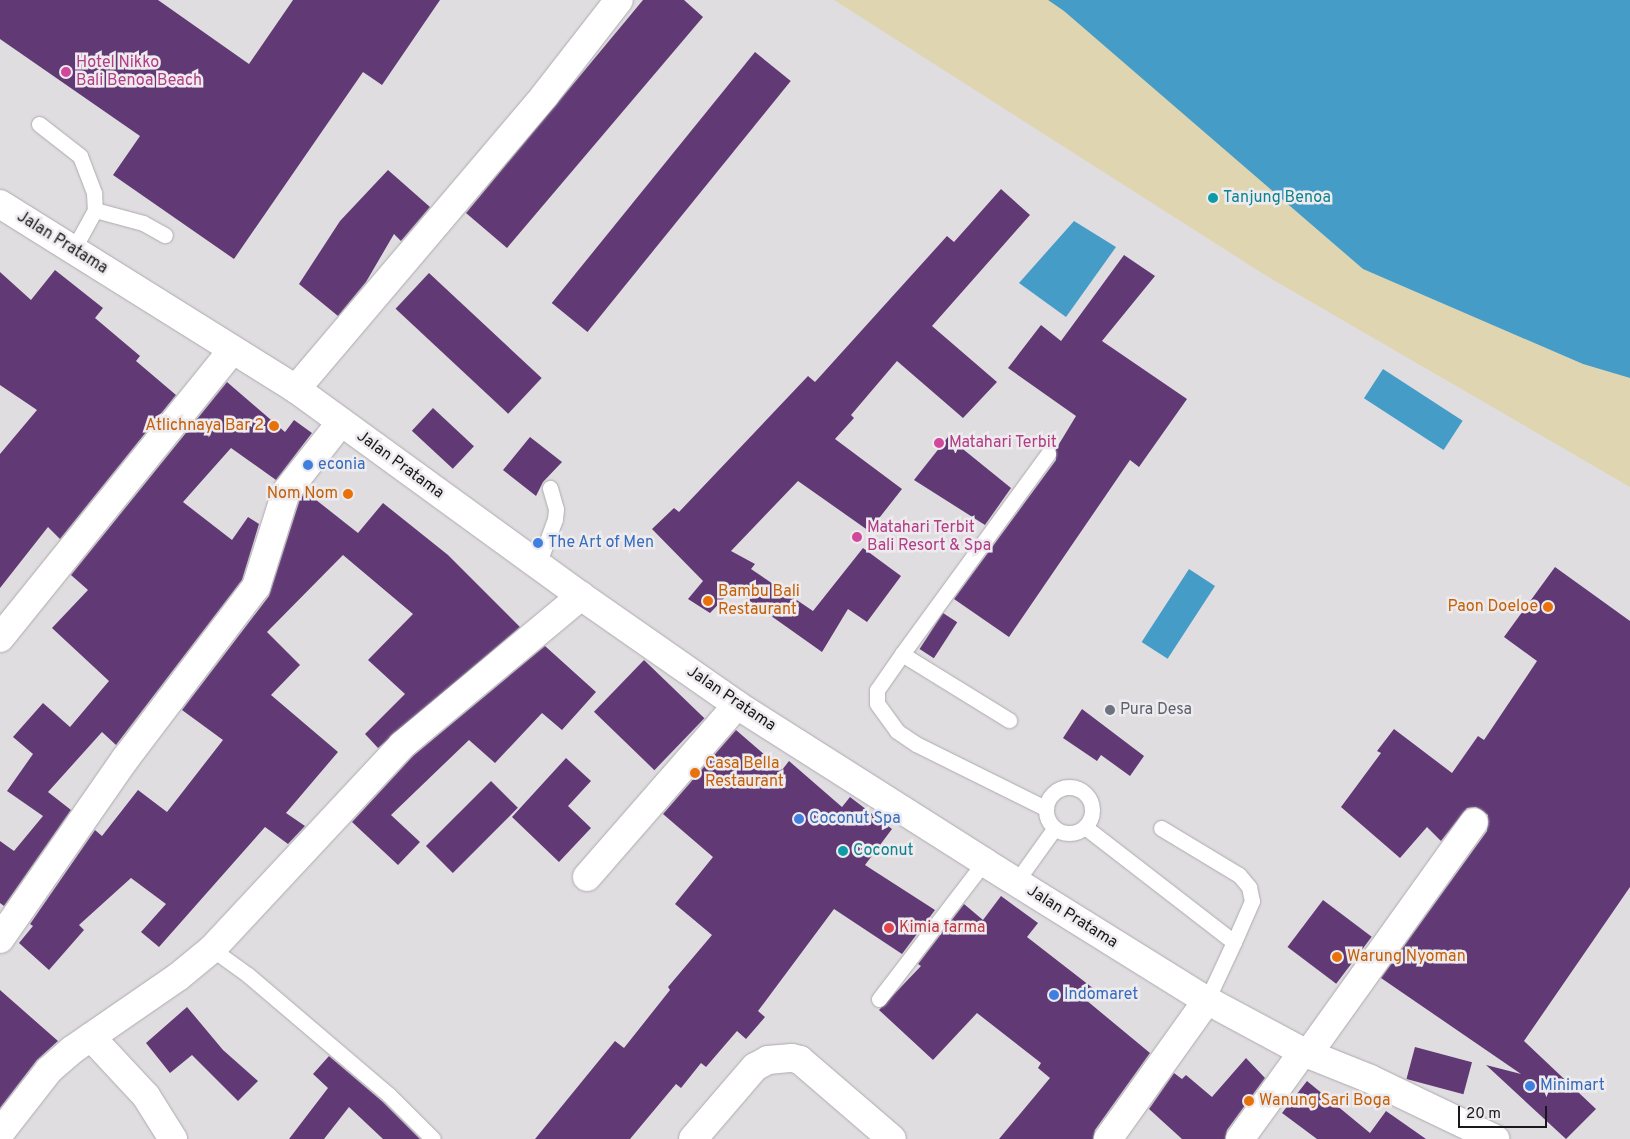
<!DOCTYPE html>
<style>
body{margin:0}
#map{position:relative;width:1630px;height:1139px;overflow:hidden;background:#e0dde1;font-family:Overpass,sans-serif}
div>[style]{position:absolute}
.sand>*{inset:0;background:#dfd5b0}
.water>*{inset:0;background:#459dc7;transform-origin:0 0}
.building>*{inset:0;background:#613a75;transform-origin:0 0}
.roads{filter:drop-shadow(0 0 1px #adaaae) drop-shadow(0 0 1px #adaaae)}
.service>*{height:15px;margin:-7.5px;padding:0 7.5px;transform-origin:7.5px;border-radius:7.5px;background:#fff}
.service>.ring{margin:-7.5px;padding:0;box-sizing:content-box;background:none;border:15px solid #fff;border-radius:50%}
.minor>*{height:28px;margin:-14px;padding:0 14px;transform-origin:14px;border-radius:14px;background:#fff}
.tertiary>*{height:28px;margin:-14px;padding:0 14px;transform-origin:14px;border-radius:14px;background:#fff}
.dots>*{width:14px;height:14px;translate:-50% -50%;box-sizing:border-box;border:2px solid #edebee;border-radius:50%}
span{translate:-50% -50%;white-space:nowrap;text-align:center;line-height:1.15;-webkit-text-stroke:5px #edebee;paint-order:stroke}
.hotel-label{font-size:16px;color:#b23c85}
.left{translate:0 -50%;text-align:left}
.culture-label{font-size:16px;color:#0d838f}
.street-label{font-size:16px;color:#1a191a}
.food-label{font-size:16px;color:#c56008}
.right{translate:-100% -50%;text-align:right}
.shop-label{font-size:16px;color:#366cbe}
.worship-label{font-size:16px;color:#5b616d}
.health-label{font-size:16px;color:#be3a42}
.scale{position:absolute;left:1458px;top:1106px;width:89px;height:22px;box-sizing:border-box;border:2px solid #1a191a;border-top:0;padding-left:6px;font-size:15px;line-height:18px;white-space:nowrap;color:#1a191a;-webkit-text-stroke:4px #edebee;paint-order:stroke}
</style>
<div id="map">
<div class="sand">
<div style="clip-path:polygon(834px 0,1048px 0,1064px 10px,1363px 269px,1583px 364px,1630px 378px,1630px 487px,1265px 275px)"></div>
</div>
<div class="water">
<div style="clip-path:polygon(1048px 0,1630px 0,1630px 378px,1583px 364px,1363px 269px,1064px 11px)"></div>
<div style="clip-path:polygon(1074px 221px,1116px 247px,1066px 317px,1019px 283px)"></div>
<div style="left:1383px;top:369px;width:95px;height:35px;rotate:33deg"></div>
<div style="left:1189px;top:569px;width:31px;height:87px;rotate:33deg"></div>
</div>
<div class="building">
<div style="clip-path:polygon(0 0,158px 0,249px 64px,293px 0,440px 0,382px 85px,363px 72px,234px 259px,113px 175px,140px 136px,0 39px)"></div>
<div style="clip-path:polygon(643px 0,684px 0,703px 17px,507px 248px,466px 213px)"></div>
<div style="left:755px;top:52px;width:46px;height:323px;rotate:39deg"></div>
<div style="clip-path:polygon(388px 170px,430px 207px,401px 241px,394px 234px,366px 282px,338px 316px,299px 284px,340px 221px)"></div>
<div style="clip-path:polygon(1001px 189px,1030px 215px,932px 326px,997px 382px,963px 418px,897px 361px,851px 415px,854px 418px,835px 439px,902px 489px,869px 531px,798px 481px,731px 551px,755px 564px,751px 569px,813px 611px,863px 548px,901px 576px,867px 622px,848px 609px,822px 652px,733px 589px,710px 613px,688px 599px,703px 581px,652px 529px,674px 508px,679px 512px,808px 376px,815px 382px,947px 236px,954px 242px)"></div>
<div style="clip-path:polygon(1124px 255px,1155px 276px,1102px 341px,1187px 399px,1139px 467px,1130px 460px,1009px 637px,954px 599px,1056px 460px,1056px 449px,1076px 416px,1008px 368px,1041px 325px,1061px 341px)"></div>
<div style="clip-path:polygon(55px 270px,103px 308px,95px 318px,140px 356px,136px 361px,176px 395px,60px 539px,48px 527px,0 588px,0 454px,37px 410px,0 385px,0 272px,31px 300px)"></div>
<div style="left:429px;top:273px;width:154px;height:49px;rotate:43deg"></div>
<div style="clip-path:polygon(227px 382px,285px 432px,294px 420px,312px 433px,276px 480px,231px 448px,183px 502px,232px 540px,248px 517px,259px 524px,242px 580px,116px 745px,102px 732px,48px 792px,71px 810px,4px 906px,0 903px,0 841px,14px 851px,43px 816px,7px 791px,33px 754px,13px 737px,43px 703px,70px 727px,109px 681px,52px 628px,88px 590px,71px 575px)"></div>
<div style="left:433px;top:408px;width:56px;height:31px;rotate:43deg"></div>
<div style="clip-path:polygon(530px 437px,562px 462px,543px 482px,536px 496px,503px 470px)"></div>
<div style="clip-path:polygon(948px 437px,1011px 488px,985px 525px,914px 480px)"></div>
<div style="clip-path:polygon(306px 492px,358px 533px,383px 503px,448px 555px,520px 627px,378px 748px,365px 734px,405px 694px,368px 660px,413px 614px,343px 555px,267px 632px,300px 665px,271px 695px,338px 752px,286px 813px,305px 826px,288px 844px,265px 827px,159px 947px,141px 932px,166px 904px,131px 878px,79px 925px,84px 930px,49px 970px,19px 943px,33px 926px,30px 924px,95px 830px,102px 836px,138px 790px,167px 812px,223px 740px,182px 710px,269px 596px,300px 499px)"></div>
<div style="clip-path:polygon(1555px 567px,1630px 621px,1630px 887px,1524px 1041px,1596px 1109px,1566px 1139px,1486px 1065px,1521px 1074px,1381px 978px,1487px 831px,1488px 815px,1476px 807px,1467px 808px,1441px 841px,1427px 827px,1400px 858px,1341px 807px,1381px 753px,1377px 751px,1394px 729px,1452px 773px,1478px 736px,1484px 740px,1537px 661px,1504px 637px)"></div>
<div style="left:943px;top:613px;width:17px;height:43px;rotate:33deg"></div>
<div style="clip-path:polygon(545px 646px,596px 692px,562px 730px,542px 713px,495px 763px,469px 740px,391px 815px,420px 842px,398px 865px,352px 822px,413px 756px)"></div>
<div style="left:644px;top:660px;width:84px;height:72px;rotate:44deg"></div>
<div style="clip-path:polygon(1082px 709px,1144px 756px,1130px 776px,1101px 755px,1097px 761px,1063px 738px)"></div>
<div style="clip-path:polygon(736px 730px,782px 770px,789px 761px,842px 807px,850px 797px,892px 829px,865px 865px,935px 910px,902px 954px,834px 909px,758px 1011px,765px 1017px,746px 1039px,737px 1031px,706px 1067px,701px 1063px,681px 1088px,676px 1084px,630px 1139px,535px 1139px,615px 1041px,624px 1048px,670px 990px,668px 987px,712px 935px,675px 904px,713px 857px,663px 814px)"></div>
<div style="clip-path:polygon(566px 758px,591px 781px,568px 806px,591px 828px,559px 862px,512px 817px)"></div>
<div style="left:491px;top:781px;width:38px;height:92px;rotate:45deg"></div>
<div style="clip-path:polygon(1001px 896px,1038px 923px,1027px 937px,1094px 989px,1086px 1000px,1150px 1053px,1095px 1130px,1093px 1139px,999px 1139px,1050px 1078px,1038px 1068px,1041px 1063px,977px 1013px,933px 1060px,879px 1010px,921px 966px,918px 964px,964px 904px,983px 920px)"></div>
<div style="left:1323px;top:900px;width:61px;height:59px;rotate:37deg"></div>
<div style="clip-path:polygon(0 990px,58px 1041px,37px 1060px,0 1108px)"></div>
<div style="clip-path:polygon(187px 1007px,223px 1050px,258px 1081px,238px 1101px,192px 1055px,170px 1073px,146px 1043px)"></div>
<div style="left:1415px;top:1047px;width:59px;height:33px;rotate:15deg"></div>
<div style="clip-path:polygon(329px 1056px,383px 1102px,420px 1139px,383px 1139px,349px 1107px,324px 1139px,289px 1139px,328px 1088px,313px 1074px)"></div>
<div style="clip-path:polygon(1246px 1058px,1265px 1078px,1227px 1130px,1225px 1139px,1182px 1139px,1149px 1109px,1174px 1073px,1182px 1079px,1186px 1075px,1212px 1097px)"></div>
<div style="clip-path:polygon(1307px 1081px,1370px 1133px,1386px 1111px,1426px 1139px,1317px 1139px,1282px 1113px)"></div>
</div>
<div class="roads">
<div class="service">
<div style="left:39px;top:124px;width:52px;rotate:38deg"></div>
<div style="left:80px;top:156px;width:40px;rotate:69deg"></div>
<div style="left:94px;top:193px;width:17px;rotate:87deg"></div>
<div style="left:95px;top:210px;width:46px;rotate:118.8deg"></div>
<div style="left:95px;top:210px;width:50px;rotate:15.2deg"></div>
<div style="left:143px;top:223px;width:25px;rotate:29deg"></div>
<div style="left:538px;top:565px;width:49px;rotate:-69.7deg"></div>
<div style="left:555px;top:519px;width:10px;rotate:-84deg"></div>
<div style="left:556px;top:509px;width:22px;rotate:-106deg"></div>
<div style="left:902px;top:654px;width:126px;rotate:31.7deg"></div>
<div class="ring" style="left:1046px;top:787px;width:31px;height:31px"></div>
<div style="left:1045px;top:808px;width:144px;rotate:-153.6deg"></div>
<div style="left:916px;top:744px;width:23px;rotate:-146deg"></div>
<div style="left:897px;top:731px;width:34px;rotate:-126deg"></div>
<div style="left:877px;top:703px;width:13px;rotate:-90deg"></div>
<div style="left:877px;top:690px;width:44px;rotate:-55.2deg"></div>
<div style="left:902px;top:654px;width:248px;rotate:-53.9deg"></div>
<div style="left:1085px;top:827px;width:188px;rotate:37.7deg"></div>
<div style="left:1234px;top:942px;width:64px;rotate:115deg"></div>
<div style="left:1161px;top:828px;width:91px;rotate:31.1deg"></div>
<div style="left:1239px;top:875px;width:16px;rotate:50deg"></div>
<div style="left:1249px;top:887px;width:14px;rotate:78deg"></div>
<div style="left:1252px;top:901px;width:45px;rotate:113.7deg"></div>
<div style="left:1016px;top:882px;width:65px;rotate:-54.4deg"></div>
<div style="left:212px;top:949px;width:44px;rotate:35.8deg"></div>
<div style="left:248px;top:975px;width:185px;rotate:40.4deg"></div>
<div style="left:389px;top:1095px;width:62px;rotate:45deg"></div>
<div style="left:879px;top:999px;width:173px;rotate:-52.5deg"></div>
</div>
<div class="minor">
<div style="left:296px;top:389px;width:385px;rotate:-49.7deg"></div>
<div style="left:545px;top:95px;width:120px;rotate:-52.1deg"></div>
<div style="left:0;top:638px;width:370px;rotate:-51.1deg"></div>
<div style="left:587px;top:877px;width:228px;rotate:-48.9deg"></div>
<div style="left:0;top:939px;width:221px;rotate:-55.2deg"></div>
<div style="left:126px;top:758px;width:215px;rotate:-52.8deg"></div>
<div style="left:256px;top:587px;width:100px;rotate:-72.5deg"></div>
<div style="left:286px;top:492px;width:89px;rotate:-51.8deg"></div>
<div style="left:91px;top:1037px;width:81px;rotate:47deg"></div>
<div style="left:146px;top:1096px;width:51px;rotate:57.9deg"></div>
<div style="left:1308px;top:1054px;width:285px;rotate:-54.4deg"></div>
<div style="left:0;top:1133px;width:80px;rotate:-52.1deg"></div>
<div style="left:49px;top:1070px;width:30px;rotate:-41deg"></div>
<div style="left:72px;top:1050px;width:129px;rotate:-34.6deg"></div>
<div style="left:178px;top:977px;width:44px;rotate:-39.5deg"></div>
<div style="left:212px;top:949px;width:279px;rotate:-47deg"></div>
<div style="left:402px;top:745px;width:233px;rotate:-39.8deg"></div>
<div style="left:693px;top:1139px;width:95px;rotate:-49.3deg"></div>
<div style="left:755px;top:1067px;width:15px;rotate:-28deg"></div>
<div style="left:768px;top:1060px;width:24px;rotate:-5deg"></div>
<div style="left:792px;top:1058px;width:8px;rotate:14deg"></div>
<div style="left:800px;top:1060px;width:121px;rotate:40.7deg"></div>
<div style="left:1108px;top:1139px;width:171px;rotate:-54.5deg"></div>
<div style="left:1240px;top:1139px;width:107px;rotate:-54.1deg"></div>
</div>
<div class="tertiary">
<div style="left:0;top:204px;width:349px;rotate:32deg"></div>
<div style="left:296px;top:389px;width:352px;rotate:36deg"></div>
<div style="left:581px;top:596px;width:190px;rotate:34.9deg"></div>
<div style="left:737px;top:705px;width:293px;rotate:32.4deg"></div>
<div style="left:984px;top:862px;width:253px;rotate:31.9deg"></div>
<div style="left:1199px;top:996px;width:118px;rotate:28.3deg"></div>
<div style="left:1303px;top:1052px;width:72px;rotate:21.9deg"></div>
<div style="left:1370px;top:1079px;width:139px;rotate:25.6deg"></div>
</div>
</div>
<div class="dots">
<div style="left:66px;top:72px;background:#d1479c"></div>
<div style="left:1213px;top:198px;background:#0f9aa8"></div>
<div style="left:274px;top:426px;background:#e8710a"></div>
<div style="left:939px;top:443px;background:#d1479c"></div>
<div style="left:308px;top:465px;background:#3f7fe0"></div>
<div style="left:348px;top:494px;background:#e8710a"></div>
<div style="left:857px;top:537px;background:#d1479c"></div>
<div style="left:538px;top:543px;background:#3f7fe0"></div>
<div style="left:708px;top:601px;background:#e8710a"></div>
<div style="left:1548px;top:607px;background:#e8710a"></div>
<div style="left:1110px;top:710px;background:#6b7280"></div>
<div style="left:695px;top:773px;background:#e8710a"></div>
<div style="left:799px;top:819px;background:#3f7fe0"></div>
<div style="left:843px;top:851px;background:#0f9aa8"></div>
<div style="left:889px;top:928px;background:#e0444e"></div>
<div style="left:1337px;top:957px;background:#e8710a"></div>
<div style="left:1054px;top:995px;background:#3f7fe0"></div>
<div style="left:1530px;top:1086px;background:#3f7fe0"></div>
<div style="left:1249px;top:1101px;background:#e8710a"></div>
</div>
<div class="hotel-label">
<span class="left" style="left:76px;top:72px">Hotel Nikko<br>Bali Benoa Beach</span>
<span class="left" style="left:949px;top:443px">Matahari Terbit</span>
<span class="left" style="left:867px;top:537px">Matahari Terbit<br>Bali Resort &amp; Spa</span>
</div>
<div class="culture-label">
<span class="left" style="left:1223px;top:198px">Tanjung Benoa</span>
<span class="left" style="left:853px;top:851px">Coconut</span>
</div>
<div class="street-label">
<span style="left:62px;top:243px;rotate:32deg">Jalan Pratama</span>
<span style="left:400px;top:465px;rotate:36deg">Jalan Pratama</span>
<span style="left:731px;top:699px;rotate:34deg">Jalan Pratama</span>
<span style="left:1072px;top:917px;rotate:32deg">Jalan Pratama</span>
</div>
<div class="food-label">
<span class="right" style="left:264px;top:426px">Atlichnaya Bar 2</span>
<span class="right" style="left:338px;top:494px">Nom Nom</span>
<span class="left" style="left:718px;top:601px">Bambu Bali<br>Restaurant</span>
<span class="right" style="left:1538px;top:607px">Paon Doeloe</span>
<span class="left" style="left:705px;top:773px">Casa Bella<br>Restaurant</span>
<span class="left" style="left:1347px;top:957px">Warung Nyoman</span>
<span class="left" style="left:1259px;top:1101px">Wanung Sari Boga</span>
</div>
<div class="shop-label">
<span class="left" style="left:318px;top:465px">econia</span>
<span class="left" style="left:548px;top:543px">The Art of Men</span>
<span class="left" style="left:809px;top:819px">Coconut Spa</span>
<span class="left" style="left:1064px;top:995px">Indomaret</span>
<span class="left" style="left:1540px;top:1086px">Minimart</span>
</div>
<div class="worship-label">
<span class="left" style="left:1120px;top:710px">Pura Desa</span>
</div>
<div class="health-label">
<span class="left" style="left:899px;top:928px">Kimia farma</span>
</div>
<div class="scale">20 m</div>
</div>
